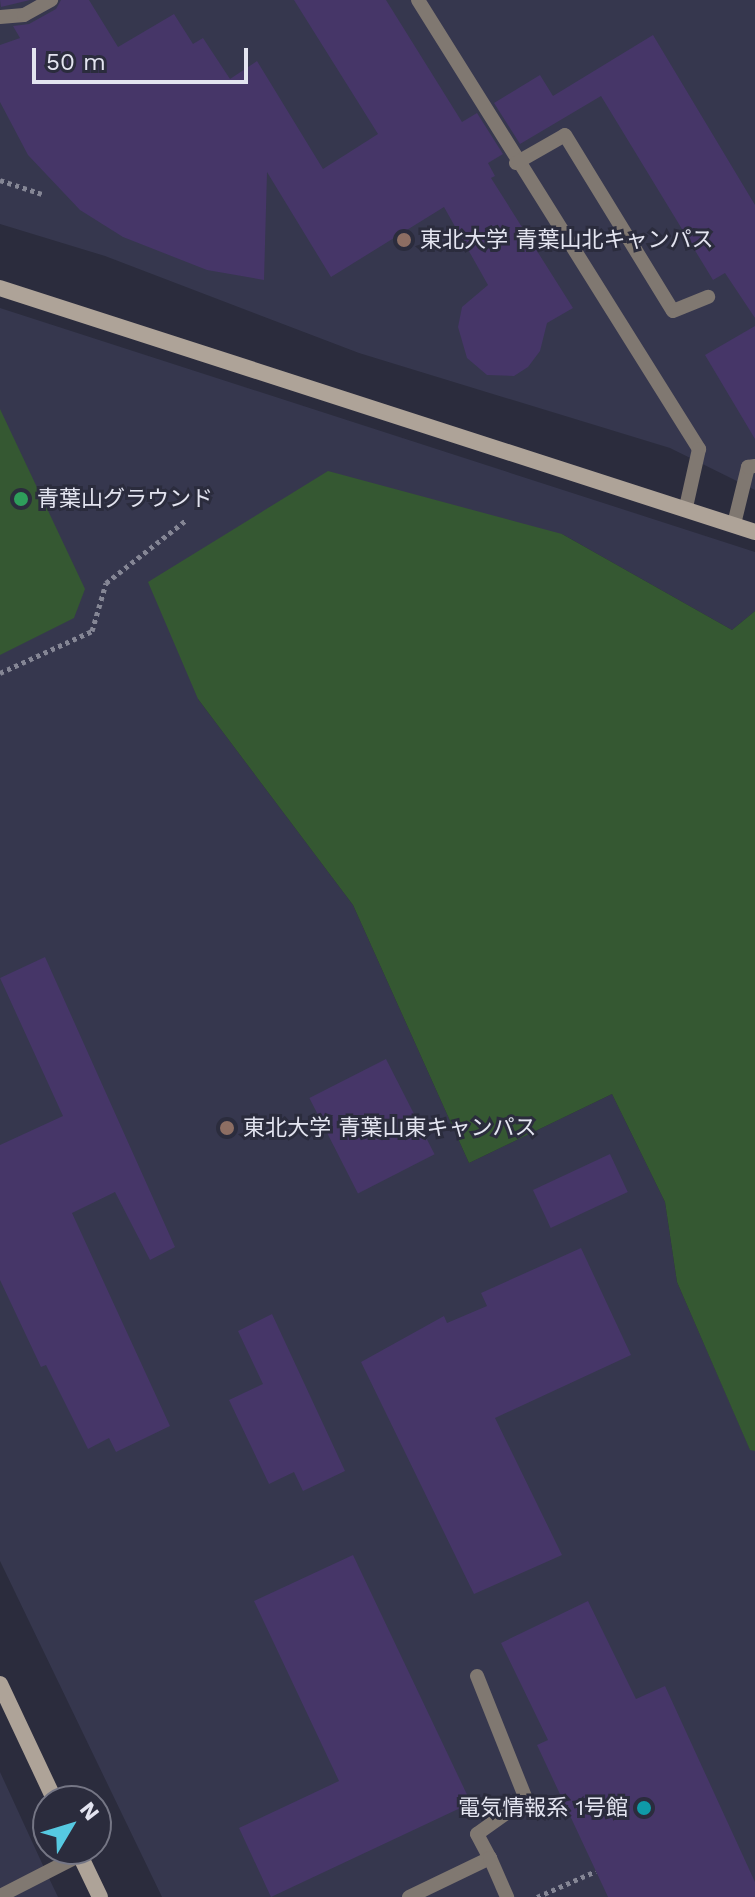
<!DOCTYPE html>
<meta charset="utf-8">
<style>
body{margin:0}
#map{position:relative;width:755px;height:1897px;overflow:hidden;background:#2b2c3d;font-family:"Work Sans","Noto Sans JP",sans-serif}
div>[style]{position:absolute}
.built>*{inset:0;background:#36374e}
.green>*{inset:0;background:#355832}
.building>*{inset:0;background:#463668;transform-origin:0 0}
.path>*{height:5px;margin-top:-2.5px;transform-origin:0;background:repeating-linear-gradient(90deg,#858695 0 4px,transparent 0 8px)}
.lane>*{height:14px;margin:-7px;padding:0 7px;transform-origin:7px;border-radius:7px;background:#807871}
.secondary>*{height:16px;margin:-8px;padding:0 8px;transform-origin:8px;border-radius:8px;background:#aea398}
.dots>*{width:22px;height:22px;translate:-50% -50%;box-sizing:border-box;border:4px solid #2b2c3d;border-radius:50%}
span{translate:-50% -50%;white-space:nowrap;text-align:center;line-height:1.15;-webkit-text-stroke:6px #2b2c3d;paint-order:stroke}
.poi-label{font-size:22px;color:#e3e4f0}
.left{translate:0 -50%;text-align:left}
.right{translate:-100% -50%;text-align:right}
.north{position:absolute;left:32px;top:1785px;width:80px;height:80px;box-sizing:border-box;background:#2b2c3d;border:2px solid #757685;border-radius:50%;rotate:52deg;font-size:22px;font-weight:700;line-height:32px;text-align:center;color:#e3e4f0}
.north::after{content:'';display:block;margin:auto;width:28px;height:36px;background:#56c9e1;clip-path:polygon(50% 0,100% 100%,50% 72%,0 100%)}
.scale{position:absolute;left:32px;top:48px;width:216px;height:36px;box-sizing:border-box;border:4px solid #e3e4f0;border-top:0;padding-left:10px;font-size:24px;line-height:28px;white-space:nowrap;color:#e3e4f0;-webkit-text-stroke:6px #2b2c3d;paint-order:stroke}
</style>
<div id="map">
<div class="built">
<div style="clip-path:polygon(0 0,755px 0,755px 490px,670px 448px,359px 353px,105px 256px,0 224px)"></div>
<div style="clip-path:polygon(0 308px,755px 552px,755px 611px,732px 630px,562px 534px,198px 699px,353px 905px,469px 1163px,612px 1094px,665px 1202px,677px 1282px,750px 1449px,755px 1451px,755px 1897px,162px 1897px,0 1561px)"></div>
<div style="clip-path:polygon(0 1772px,47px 1874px,58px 1897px,0 1897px)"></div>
</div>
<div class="green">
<div style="clip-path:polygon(0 409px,85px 589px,74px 618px,0 655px)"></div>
<div style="clip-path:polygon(328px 471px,562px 534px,732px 630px,755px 611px,755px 1451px,750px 1450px,677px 1282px,665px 1202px,612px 1094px,469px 1163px,353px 905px,198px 699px,148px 582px)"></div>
</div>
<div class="building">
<div style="clip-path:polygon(0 0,30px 0,1px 7px)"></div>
<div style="clip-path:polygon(61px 0,89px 0,118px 47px,174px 14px,193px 44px,203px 38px,230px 79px,257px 61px,323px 169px,378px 134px,294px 0,386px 0,462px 122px,477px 113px,503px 154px,488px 163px,495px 176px,491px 178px,573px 308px,547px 323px,540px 351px,528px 367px,514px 376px,487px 375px,467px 358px,458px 327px,462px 307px,488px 285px,444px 207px,331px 277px,267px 172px,264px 280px,207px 270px,123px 237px,80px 210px,28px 155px,0 102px,0 45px,20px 38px,13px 26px,29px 24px,56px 9px)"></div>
<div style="clip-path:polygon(653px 35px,755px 205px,755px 318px,725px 273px,713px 280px,601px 96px,520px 144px,494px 103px,540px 75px,553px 96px)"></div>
<div style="clip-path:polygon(755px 326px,755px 439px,705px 355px)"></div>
<div style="clip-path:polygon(45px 957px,175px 1247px,150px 1260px,115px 1192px,72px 1213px,170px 1426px,116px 1452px,109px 1438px,88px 1449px,46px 1365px,41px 1367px,0 1280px,0 1145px,63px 1116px,0 978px)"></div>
<div style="left:386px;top:1059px;width:107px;height:86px;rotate:63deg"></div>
<div style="left:610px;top:1154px;width:42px;height:85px;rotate:65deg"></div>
<div style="clip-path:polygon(581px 1248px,631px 1355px,495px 1418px,562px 1555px,474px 1594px,361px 1362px,444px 1316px,447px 1323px,487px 1306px,481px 1293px)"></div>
<div style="clip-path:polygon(272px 1314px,345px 1471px,303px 1491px,294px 1472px,269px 1484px,229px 1400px,263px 1384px,238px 1331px)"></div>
<div style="clip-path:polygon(353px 1555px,471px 1803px,271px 1897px,239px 1828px,339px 1781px,254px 1601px)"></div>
<div style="clip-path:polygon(588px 1601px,636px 1699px,665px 1686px,755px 1882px,755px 1897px,608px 1897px,537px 1745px,548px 1740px,501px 1643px)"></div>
</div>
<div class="path">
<div style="left:0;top:180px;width:44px;rotate:18.4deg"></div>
<div style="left:0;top:673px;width:101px;rotate:-24.5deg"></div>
<div style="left:92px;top:631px;width:50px;rotate:-73.7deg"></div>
<div style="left:106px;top:583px;width:102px;rotate:-38.2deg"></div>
<div style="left:537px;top:1897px;width:64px;rotate:-23.8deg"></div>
</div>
<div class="lane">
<div style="left:418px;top:0;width:530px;rotate:57.96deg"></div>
<div style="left:699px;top:449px;width:59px;rotate:102.6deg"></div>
<div style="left:0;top:17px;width:24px;rotate:-5deg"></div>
<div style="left:24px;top:15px;width:31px;rotate:-29deg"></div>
<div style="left:516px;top:163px;width:56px;rotate:-29.7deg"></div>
<div style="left:565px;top:135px;width:206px;rotate:58.5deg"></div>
<div style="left:673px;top:311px;width:38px;rotate:-22deg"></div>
<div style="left:734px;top:524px;width:59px;rotate:-76.2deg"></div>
<div style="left:748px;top:467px;width:7px;rotate:-8deg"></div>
<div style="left:477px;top:1676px;width:132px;rotate:68.3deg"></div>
<div style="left:526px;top:1799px;width:60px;rotate:144.5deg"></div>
<div style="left:477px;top:1834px;width:27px;rotate:62deg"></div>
<div style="left:0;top:1896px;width:90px;rotate:-27.1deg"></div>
<div style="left:409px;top:1897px;width:90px;rotate:-25.7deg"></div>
<div style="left:490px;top:1858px;width:43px;rotate:66.4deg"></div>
</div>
<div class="secondary">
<div style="left:0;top:288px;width:793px;rotate:17.91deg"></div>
<div style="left:0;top:1684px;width:129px;rotate:64.8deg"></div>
<div style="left:77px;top:1849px;width:53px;rotate:64.4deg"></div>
</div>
<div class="dots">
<div style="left:404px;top:240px;background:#8d6e63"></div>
<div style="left:21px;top:499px;background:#2e9e5b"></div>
<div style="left:227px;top:1128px;background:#8d6e63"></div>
<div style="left:644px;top:1808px;background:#0f9aa8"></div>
</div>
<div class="poi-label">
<span class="left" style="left:420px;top:240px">東北大学 青葉山北キャンパス</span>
<span class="left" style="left:37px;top:499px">青葉山グラウンド</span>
<span class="left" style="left:243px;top:1128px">東北大学 青葉山東キャンパス</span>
<span class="right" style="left:628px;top:1808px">電気情報系 1号館</span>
</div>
<div class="north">N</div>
<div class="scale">50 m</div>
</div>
